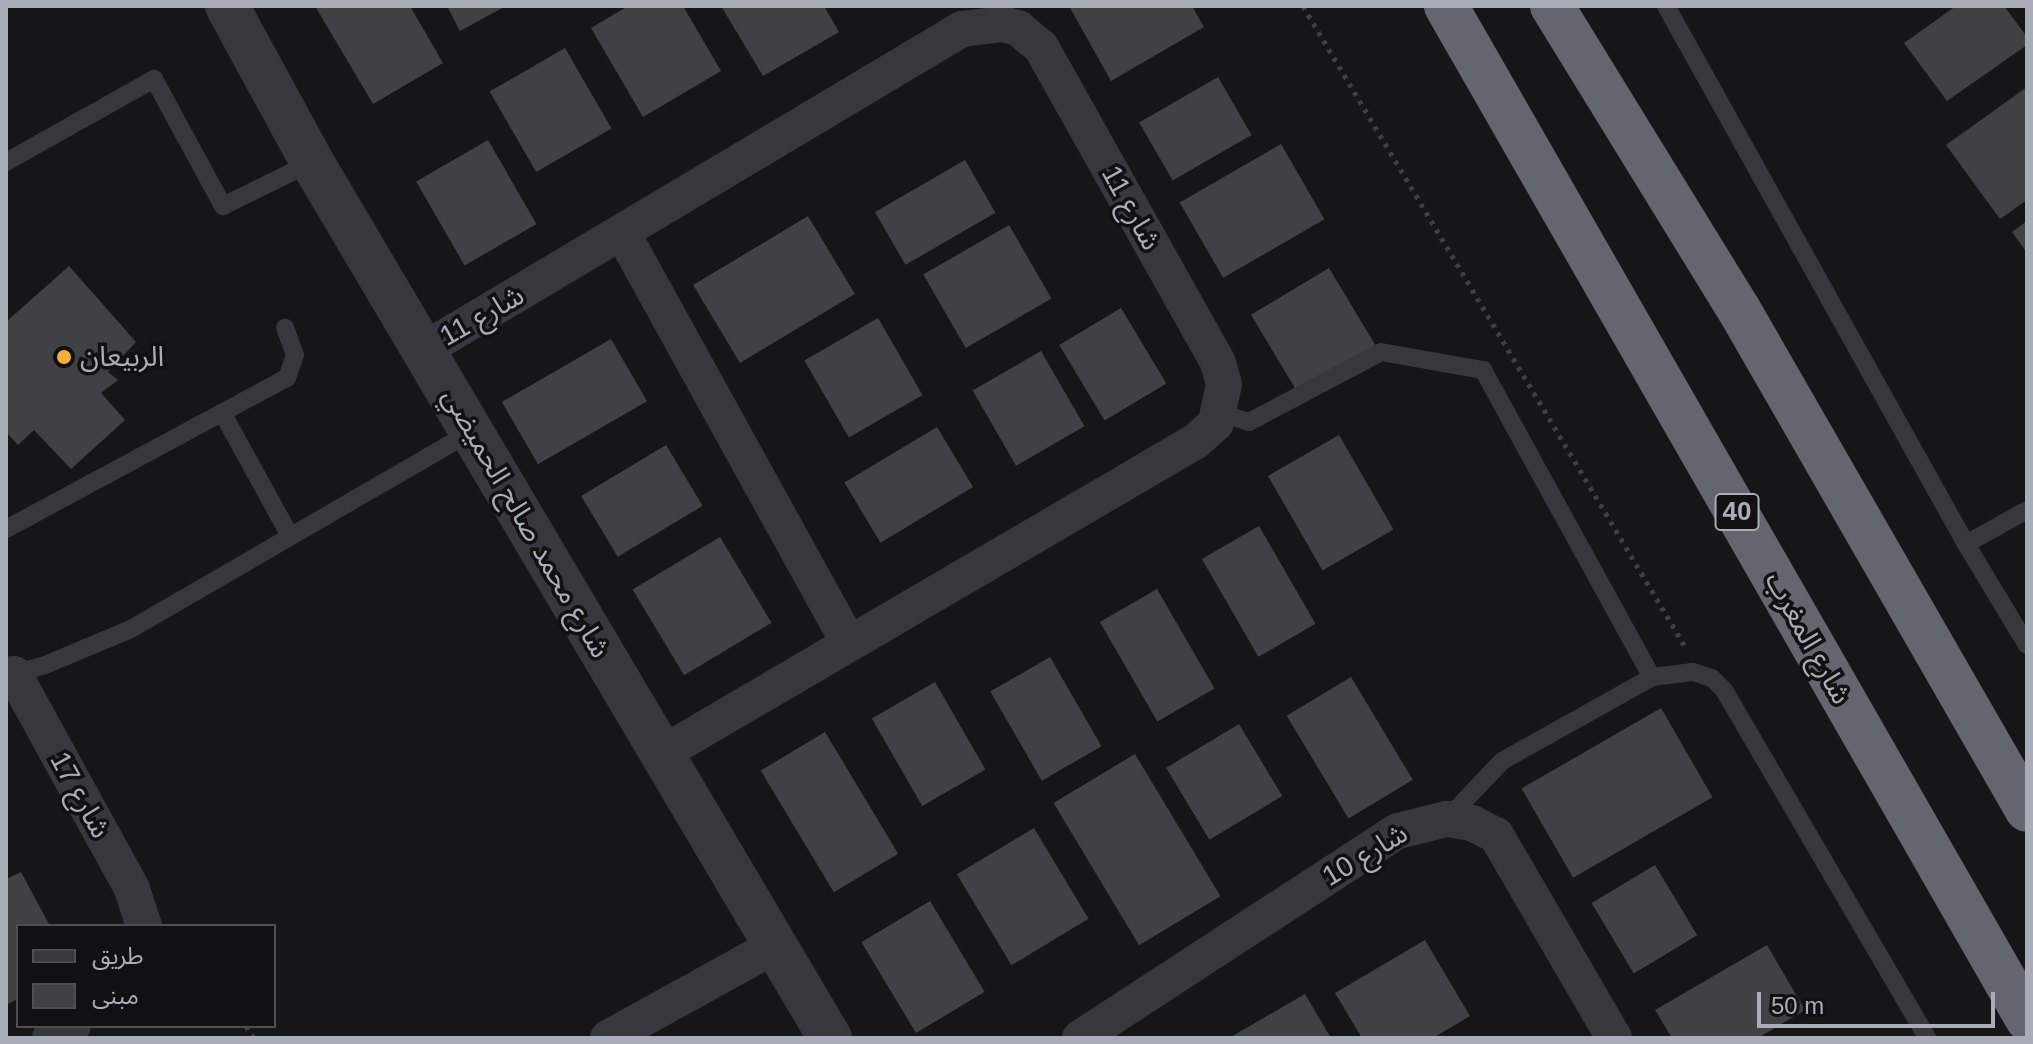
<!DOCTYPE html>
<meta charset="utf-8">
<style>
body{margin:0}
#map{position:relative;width:2033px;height:1044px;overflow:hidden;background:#161618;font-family:Helvetica,"Noto Sans Arabic",sans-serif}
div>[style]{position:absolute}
.building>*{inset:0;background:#404145;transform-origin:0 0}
.path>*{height:5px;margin-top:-2.5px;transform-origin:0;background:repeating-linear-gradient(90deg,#3d3f44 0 4px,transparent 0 10px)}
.service>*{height:18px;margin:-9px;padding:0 9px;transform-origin:9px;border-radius:9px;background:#37383d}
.minor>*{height:36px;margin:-18px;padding:0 18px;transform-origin:18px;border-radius:18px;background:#37383d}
.tertiary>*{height:44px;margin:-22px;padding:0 22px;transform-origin:22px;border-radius:22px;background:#37383d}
.motorway>*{height:44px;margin:-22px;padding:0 22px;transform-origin:22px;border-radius:22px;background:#63666e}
.dots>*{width:22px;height:22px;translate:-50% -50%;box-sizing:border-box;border:4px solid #111113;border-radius:50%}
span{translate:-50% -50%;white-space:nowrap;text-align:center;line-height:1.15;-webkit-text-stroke:7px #111113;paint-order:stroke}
.shield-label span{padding:2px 6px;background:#111113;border:2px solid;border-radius:6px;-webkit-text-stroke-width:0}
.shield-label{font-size:26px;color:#a8adb8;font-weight:700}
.street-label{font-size:28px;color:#a8adb8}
.poi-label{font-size:28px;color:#a8adb8}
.left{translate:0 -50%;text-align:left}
.frame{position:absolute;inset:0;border:8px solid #a8adb8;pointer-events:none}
.legend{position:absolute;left:16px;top:924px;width:260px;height:104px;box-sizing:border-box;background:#111113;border:2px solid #4d4f55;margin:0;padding:10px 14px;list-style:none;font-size:24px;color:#a8adb8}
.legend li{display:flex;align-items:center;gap:16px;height:40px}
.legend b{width:40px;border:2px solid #4d4f55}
.scale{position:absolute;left:1757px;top:992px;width:238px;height:36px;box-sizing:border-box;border:4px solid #a8adb8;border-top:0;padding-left:10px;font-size:24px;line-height:28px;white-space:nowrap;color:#a8adb8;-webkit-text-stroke:6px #111113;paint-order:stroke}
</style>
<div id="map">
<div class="building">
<div style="clip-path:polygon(315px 6px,410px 6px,443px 63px,373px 104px)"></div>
<div style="clip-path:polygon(447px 6px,506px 6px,460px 31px)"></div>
<div style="clip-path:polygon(628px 6px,683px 6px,721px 71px,643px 117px,591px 28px)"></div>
<div style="clip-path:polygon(721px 6px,824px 6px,839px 32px,763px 76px)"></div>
<div style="clip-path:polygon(1069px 6px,1192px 6px,1204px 27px,1111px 81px)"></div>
<div style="clip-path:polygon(1956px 6px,2004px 6px,2027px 37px,2027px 45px,1947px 101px,1904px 43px)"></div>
<div style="left:565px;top:48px;width:93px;height:87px;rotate:60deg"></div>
<div style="left:1218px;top:77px;width:67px;height:91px;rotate:60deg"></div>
<div style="clip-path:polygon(2027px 87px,2027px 200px,2000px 219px,1946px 145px)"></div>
<div style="left:488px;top:140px;width:97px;height:83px;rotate:60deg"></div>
<div style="left:1281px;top:144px;width:87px;height:117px;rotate:60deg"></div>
<div style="left:965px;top:160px;width:61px;height:104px;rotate:60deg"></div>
<div style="left:808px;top:216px;width:91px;height:134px;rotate:59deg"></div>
<div style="clip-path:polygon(2027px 221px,2027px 253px,2012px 232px)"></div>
<div style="left:1009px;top:225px;width:85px;height:99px;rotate:60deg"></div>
<div style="clip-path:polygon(69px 266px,136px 342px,108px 372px,118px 380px,101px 393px,125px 420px,71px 469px,34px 430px,18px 445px,6px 432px,6px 322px)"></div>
<div style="left:1329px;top:268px;width:93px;height:91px;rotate:59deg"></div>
<div style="left:1121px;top:308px;width:88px;height:72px;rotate:59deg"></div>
<div style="left:878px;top:318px;width:89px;height:85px;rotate:60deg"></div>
<div style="left:611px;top:339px;width:72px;height:126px;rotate:60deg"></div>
<div style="left:1041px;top:351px;width:87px;height:79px;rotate:60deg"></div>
<div style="left:937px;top:427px;width:70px;height:108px;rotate:59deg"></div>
<div style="left:1339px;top:435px;width:109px;height:82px;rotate:60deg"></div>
<div style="left:666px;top:445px;width:71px;height:99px;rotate:59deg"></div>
<div style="left:1259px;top:526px;width:113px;height:66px;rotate:60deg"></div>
<div style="left:720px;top:537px;width:100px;height:102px;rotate:59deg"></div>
<div style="left:1157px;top:589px;width:115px;height:66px;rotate:60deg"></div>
<div style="left:1050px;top:657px;width:103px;height:69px;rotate:60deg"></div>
<div style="left:1351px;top:677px;width:120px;height:75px;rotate:59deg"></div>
<div style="left:935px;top:682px;width:101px;height:73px;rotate:60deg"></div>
<div style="left:1661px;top:708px;width:103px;height:161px;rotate:60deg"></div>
<div style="left:1239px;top:724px;width:84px;height:85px;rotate:59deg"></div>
<div style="left:825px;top:732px;width:142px;height:75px;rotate:59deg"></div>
<div style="left:1135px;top:754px;width:166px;height:95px;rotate:59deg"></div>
<div style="left:1034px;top:828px;width:106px;height:90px;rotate:59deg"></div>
<div style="left:1655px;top:865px;width:82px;height:74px;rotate:59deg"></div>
<div style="clip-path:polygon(21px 872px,50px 926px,18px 926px,18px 999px,6px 1005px,6px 879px)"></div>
<div style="left:930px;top:901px;width:106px;height:80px;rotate:59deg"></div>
<div style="clip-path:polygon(1425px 940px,1470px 1016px,1433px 1038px,1362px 1038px,1335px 993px)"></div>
<div style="clip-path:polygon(1767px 945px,1805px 1010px,1758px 1038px,1672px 1038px,1655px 1010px)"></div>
<div style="clip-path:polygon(1305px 994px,1331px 1038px,1229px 1038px)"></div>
</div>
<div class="path">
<div style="left:1303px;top:6px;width:748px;rotate:59.18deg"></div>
<div style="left:246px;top:1026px;width:14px;rotate:56deg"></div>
</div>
<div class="service">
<div style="left:1666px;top:6px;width:616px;rotate:60.86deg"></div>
<div style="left:1966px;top:544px;width:118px;rotate:58.9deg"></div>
<div style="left:6px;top:162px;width:170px;rotate:-29.3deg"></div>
<div style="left:154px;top:79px;width:145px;rotate:61.5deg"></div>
<div style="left:223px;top:206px;width:99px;rotate:-26.3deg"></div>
<div style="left:1221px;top:413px;width:29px;rotate:18deg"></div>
<div style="left:1249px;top:422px;width:149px;rotate:-27.9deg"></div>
<div style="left:1381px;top:352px;width:104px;rotate:10deg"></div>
<div style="left:1483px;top:370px;width:350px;rotate:61.2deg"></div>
<div style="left:223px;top:414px;width:139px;rotate:61.2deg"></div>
<div style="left:6px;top:529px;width:319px;rotate:-28.3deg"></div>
<div style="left:287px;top:378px;width:24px;rotate:-71deg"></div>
<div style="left:295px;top:355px;width:29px;rotate:-110deg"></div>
<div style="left:1966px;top:544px;width:70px;rotate:-29.1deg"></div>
<div style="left:11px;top:669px;width:6px;rotate:59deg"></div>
<div style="left:14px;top:674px;width:32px;rotate:-16deg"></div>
<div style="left:45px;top:665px;width:93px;rotate:-22.7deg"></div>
<div style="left:131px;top:629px;width:394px;rotate:-30.1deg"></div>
<div style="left:1447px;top:819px;width:80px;rotate:-46.5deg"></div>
<div style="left:1502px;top:761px;width:172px;rotate:-29.2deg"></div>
<div style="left:1652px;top:677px;width:41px;rotate:-7deg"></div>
<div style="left:1693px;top:672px;width:20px;rotate:18deg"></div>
<div style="left:1712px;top:678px;width:17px;rotate:45deg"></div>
<div style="left:1724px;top:690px;width:403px;rotate:59.7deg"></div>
</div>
<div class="minor">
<div style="left:623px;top:234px;width:467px;rotate:61.1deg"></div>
<div style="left:425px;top:349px;width:625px;rotate:-30.79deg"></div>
<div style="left:962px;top:29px;width:41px;rotate:-7deg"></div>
<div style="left:1003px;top:24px;width:16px;rotate:15deg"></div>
<div style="left:1018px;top:28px;width:30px;rotate:40deg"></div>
<div style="left:1041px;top:47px;width:362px;rotate:60.7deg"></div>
<div style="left:1218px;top:363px;width:22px;rotate:74deg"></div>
<div style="left:1224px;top:384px;width:40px;rotate:102deg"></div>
<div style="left:1216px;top:423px;width:27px;rotate:138deg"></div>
<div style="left:1196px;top:441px;width:620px;rotate:149.67deg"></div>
<div style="left:6px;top:675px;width:8px;rotate:-7deg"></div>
<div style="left:14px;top:674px;width:245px;rotate:61.2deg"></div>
<div style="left:132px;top:889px;width:39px;rotate:72deg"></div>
<div style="left:50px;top:1038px;width:26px;rotate:-28deg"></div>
<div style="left:608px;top:1038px;width:191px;rotate:-28.9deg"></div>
<div style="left:1080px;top:1038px;width:379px;rotate:-33.1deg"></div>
<div style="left:1398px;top:831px;width:50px;rotate:-13.8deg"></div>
<div style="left:1447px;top:819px;width:25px;rotate:9deg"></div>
<div style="left:1472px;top:823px;width:27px;rotate:27deg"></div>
<div style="left:1496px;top:835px;width:235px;rotate:59.8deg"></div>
</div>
<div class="tertiary">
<div style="left:227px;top:6px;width:178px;rotate:61.4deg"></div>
<div style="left:312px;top:162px;width:1018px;rotate:59.4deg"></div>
</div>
<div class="motorway">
<div style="left:1446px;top:6px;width:1168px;rotate:60.16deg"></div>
<div style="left:1552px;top:6px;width:355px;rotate:58.4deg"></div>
<div style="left:1738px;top:308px;width:579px;rotate:60.07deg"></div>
</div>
<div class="dots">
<div style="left:64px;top:357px;background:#f2b134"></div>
</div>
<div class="shield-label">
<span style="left:1737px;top:512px">40</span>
</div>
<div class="street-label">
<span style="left:1131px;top:208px;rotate:61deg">شارع 11</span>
<span style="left:482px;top:316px;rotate:-30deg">شارع 11</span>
<span style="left:526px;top:523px;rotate:60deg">شارع محمد صالح الحميضي</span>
<span style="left:1808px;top:638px;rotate:61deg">شارع المغرب</span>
<span style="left:80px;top:795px;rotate:61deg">شارع 17</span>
<span style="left:1365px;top:855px;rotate:-31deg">شارع 10</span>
</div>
<div class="poi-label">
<span class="left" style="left:80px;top:357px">الربيعان</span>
</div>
<div class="frame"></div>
<ul class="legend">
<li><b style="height:10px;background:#37383d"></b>طريق</li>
<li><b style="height:22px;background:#404145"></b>مبنى</li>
</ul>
<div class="scale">50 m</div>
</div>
